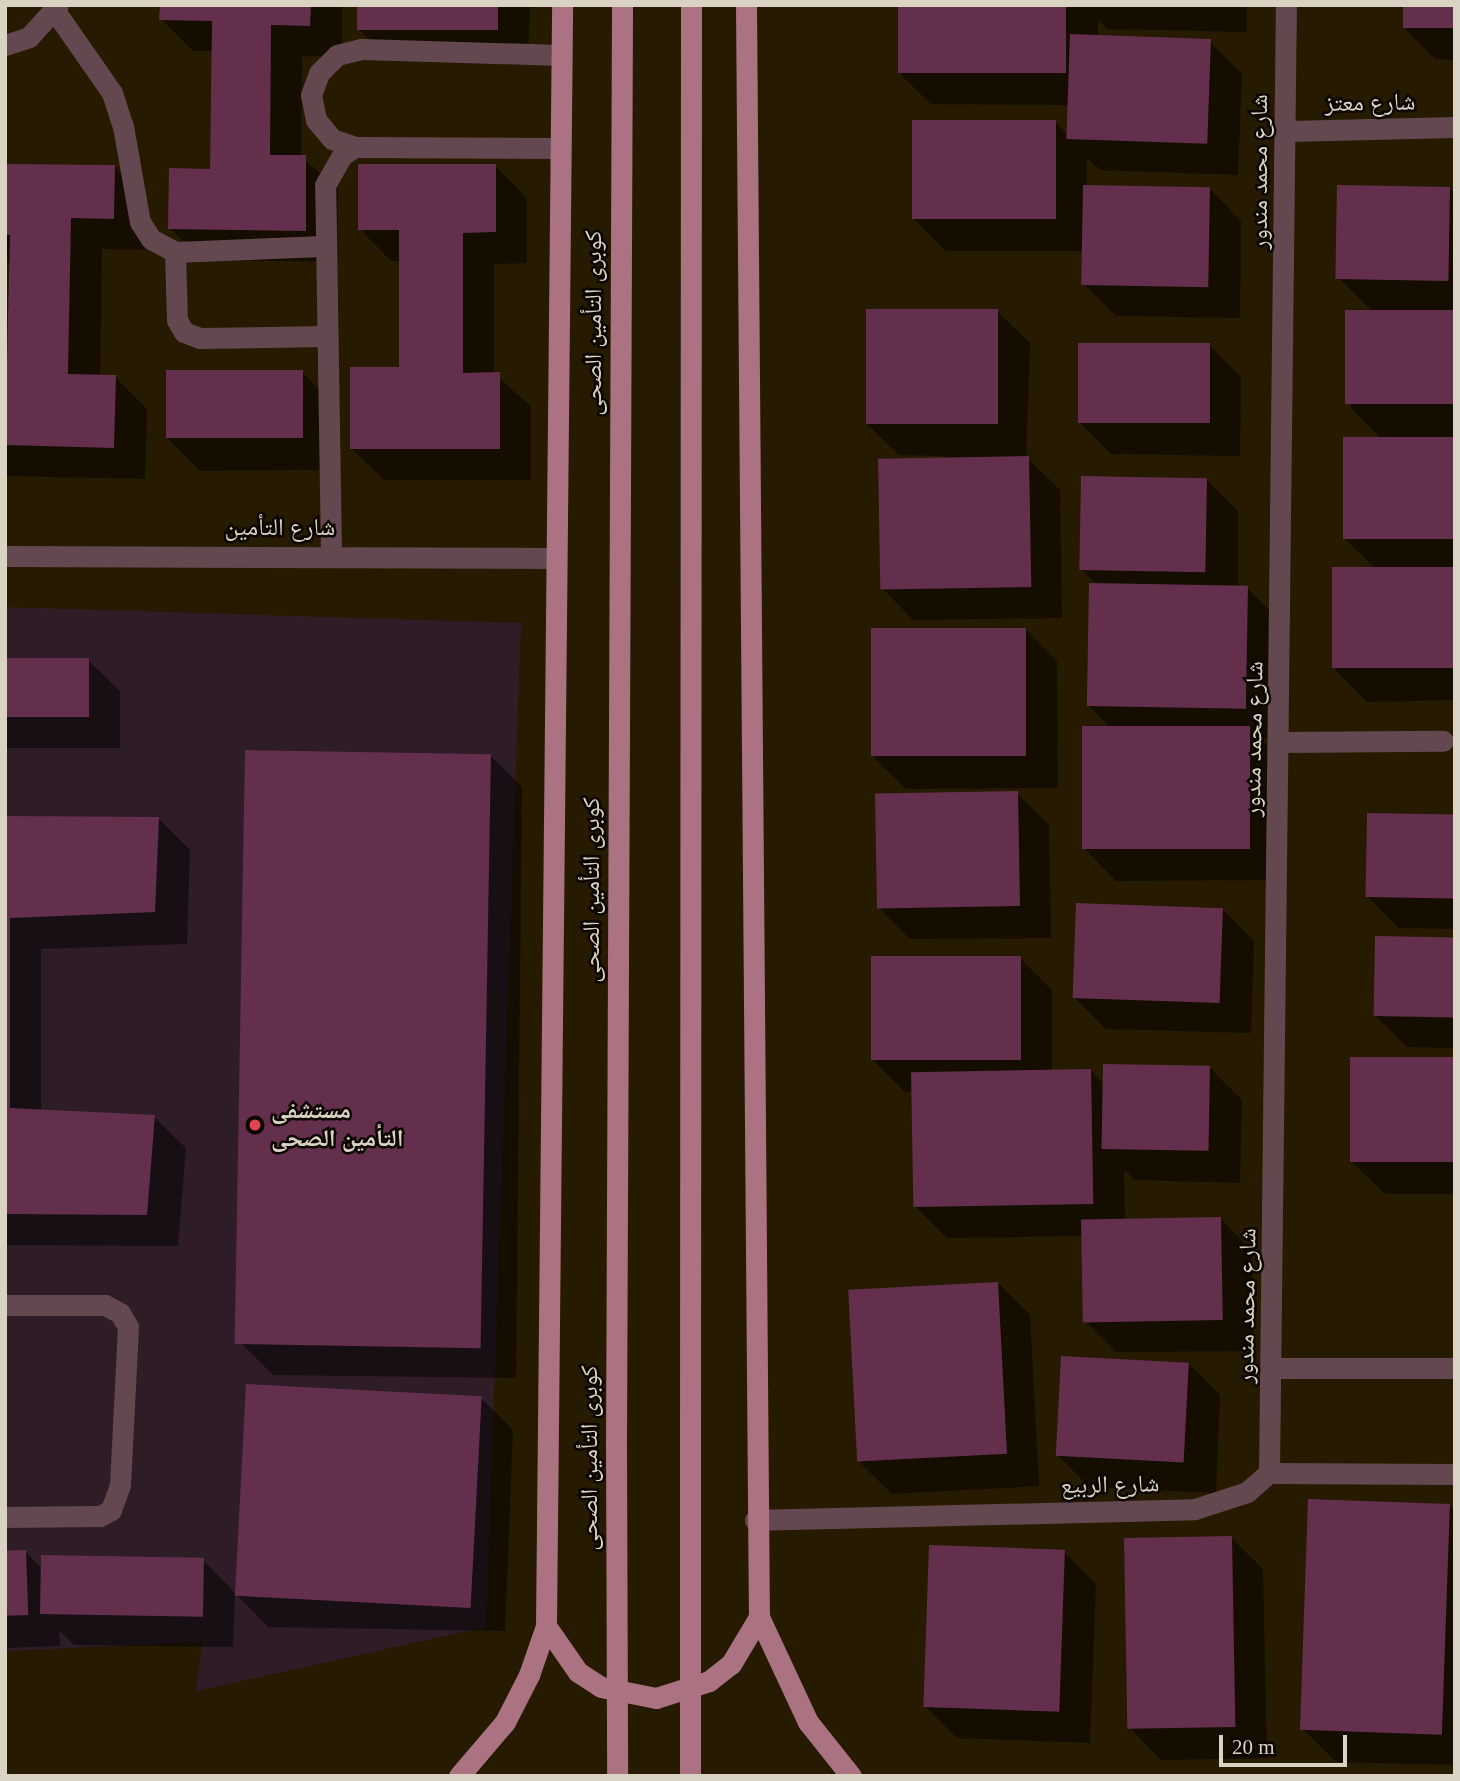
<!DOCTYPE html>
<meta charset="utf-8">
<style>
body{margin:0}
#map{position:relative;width:1460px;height:1781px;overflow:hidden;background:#261a00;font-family:"Times New Roman","Noto Naskh Arabic",serif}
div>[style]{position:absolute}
.medical>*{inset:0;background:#2e1d26}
.shadow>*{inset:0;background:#0007}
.building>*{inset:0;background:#642f4c;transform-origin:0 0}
.minor>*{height:21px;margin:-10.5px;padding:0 10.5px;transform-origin:10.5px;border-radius:10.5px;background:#64484f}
.major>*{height:21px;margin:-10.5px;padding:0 10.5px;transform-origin:10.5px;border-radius:10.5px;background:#ab7381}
.major-bridge>*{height:21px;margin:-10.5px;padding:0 10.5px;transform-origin:10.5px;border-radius:10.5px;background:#ab7381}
.dots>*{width:19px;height:19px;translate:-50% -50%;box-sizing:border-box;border:4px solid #0b0600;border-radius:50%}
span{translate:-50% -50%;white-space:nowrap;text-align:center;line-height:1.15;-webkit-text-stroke:5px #0b0600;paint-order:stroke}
.street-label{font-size:24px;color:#dad2c2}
.poi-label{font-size:24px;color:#dad2c2;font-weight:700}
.left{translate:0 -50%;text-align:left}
.frame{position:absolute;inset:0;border:7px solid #dad2c2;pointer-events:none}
.scale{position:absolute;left:1219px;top:1735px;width:128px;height:32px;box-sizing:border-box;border:4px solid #dad2c2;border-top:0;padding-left:9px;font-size:21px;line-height:24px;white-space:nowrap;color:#dad2c2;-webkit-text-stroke:5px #0b0600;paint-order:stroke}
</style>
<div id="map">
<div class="medical">
<div style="clip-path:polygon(5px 607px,521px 623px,486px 1627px,196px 1691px,202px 1642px,5px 1651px)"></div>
</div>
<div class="shadow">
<div style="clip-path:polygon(161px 5px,342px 5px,342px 57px,302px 56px,301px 157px,338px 189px,337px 262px,202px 260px,170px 228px,212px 171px,214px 51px,193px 51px,161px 19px)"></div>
<div style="clip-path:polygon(359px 5px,530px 5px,528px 65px,390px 61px,359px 29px)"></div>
<div style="clip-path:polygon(899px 5px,1247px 5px,1247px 32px,1107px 29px,1098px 20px,1098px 37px,1210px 42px,1242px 74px,1238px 175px,1100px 170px,1087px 158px,1087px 187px,1210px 189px,1241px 221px,1240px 318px,1116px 316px,1084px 284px,1084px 251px,946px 251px,914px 219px,1055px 122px,1068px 135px,1069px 105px,931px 104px,899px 73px)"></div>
<div style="clip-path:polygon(1455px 5px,1455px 60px,1435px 59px,1403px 27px)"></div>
<div style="clip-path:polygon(5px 165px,115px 167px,146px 199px,145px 250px,102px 249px,100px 377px,115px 377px,147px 409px,145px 479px,5px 476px,11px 265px,5px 259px)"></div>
<div style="clip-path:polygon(495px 166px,527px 198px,527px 263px,494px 264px,494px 374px,531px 406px,531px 480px,384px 480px,352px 449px,400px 369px,400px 261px,391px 261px,360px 229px)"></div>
<div style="clip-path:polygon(1449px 188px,1455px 194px,1455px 700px,1367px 702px,1335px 670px,1377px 570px,1346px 540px,1383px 440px,1350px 407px,1402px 310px,1371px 310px,1339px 278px)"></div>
<div style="clip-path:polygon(998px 312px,1030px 343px,1026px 457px,1060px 490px,1062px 618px,913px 620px,882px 588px,946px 456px,899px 455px,867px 424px)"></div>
<div style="clip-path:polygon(1209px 345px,1241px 377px,1240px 456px,1111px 454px,1079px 422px)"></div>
<div style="clip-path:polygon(302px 372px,334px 404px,334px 470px,200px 471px,168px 439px)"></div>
<div style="clip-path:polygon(1206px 479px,1238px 511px,1238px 588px,1247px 588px,1279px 620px,1277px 740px,1261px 739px,1281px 760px,1282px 880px,1116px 881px,1085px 849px,1111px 728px,1088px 705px,1097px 585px,1081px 569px)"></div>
<div style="clip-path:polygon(1025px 629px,1057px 661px,1058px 788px,906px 789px,874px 758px)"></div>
<div style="clip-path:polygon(5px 660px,88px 660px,120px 691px,120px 748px,5px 748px)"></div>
<div style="clip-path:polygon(490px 755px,522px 787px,516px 1378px,273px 1375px,242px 1344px)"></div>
<div style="clip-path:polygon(1017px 793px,1049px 825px,1051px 938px,910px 939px,878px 907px)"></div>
<div style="clip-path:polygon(1455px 816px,1455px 929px,1399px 928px,1367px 896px)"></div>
<div style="clip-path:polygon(5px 818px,158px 818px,190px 850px,187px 944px,41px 949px,41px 1111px,154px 1117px,186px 1148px,178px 1246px,5px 1245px)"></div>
<div style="clip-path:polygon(1222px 909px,1254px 941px,1251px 1033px,1106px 1029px,1074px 997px)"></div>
<div style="clip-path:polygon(1455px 939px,1455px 1048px,1407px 1047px,1375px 1015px)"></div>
<div style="clip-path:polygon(1020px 958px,1052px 990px,1052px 1071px,1091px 1071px,1105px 1085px,1210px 1068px,1242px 1100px,1240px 1183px,1135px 1180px,1124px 1169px,1125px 1219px,1221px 1219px,1252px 1251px,1254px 1351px,1116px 1352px,1084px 1320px,1083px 1236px,947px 1238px,915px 1206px,913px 1092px,905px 1092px,873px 1060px)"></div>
<div style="clip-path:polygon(1455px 1059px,1455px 1194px,1385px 1194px,1353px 1163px)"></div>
<div style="clip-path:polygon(998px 1283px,1030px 1315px,1039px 1486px,892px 1494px,860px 1463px)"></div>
<div style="clip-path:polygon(1188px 1363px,1220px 1395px,1216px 1493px,1089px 1487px,1058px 1455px)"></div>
<div style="clip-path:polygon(481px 1398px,513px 1430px,505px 1631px,268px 1627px,235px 1593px,233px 1647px,74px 1645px,59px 1630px,60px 1646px,5px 1648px,5px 1553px,26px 1552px,42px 1569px,203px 1560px,236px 1594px)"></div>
<div style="clip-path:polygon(1449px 1505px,1455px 1510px,1455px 1765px,1336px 1762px,1304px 1730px)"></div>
<div style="clip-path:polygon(1231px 1538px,1263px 1569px,1267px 1758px,1161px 1760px,1130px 1728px)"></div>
<div style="clip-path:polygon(1064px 1552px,1096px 1584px,1090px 1743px,957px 1738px,925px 1706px)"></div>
</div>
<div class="building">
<div style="clip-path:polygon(160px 5px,311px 5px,310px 26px,271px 25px,270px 155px,306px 155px,306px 231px,168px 229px,169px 168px,210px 169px,212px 21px,159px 20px)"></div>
<div style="left:357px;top:5px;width:141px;height:25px"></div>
<div style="left:898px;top:5px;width:168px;height:68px"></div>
<div style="left:1403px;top:5px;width:52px;height:23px"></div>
<div style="left:1070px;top:34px;width:141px;height:105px;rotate:2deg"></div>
<div style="left:912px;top:120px;width:144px;height:99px"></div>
<div style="clip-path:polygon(5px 164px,115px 165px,114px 219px,71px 218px,68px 374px,116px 375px,114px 448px,5px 445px,10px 235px,5px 235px)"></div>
<div style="clip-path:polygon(358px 164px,496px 164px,496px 232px,463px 233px,463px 373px,500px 372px,500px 449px,350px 449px,350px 367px,399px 367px,399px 230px,358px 230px)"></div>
<div style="left:1083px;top:185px;width:127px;height:100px;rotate:1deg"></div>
<div style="left:1337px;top:185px;width:113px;height:94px;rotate:1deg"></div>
<div style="left:866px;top:309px;width:132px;height:115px"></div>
<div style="left:1455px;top:310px;width:94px;height:110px;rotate:90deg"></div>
<div style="left:1078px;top:343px;width:132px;height:80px"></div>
<div style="left:303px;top:370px;width:68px;height:137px;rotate:90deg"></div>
<div style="left:1455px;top:437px;width:102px;height:112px;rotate:90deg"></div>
<div style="left:1029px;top:456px;width:131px;height:151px;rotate:89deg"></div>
<div style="left:1081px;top:476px;width:126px;height:94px;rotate:1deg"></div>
<div style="left:1455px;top:567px;width:101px;height:123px;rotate:90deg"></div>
<div style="left:1089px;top:583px;width:159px;height:123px;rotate:1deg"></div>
<div style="left:1026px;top:628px;width:128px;height:155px;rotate:90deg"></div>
<div style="left:5px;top:658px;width:84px;height:59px"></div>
<div style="left:1250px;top:726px;width:123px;height:168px;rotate:90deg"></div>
<div style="left:245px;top:750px;width:246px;height:594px;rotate:1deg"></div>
<div style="left:1018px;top:791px;width:115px;height:143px;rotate:89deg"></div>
<div style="left:1367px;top:813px;width:88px;height:84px;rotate:1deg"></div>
<div style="clip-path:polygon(5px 816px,159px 817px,155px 912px,10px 918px,10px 1108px,155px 1115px,147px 1215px,5px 1214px)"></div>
<div style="left:1076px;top:903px;width:147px;height:95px;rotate:2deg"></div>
<div style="left:1375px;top:936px;width:80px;height:80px;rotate:1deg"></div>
<div style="left:1021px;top:956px;width:104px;height:150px;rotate:90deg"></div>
<div style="left:1455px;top:1057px;width:105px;height:105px;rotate:90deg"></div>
<div style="left:1103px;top:1064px;width:107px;height:85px;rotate:1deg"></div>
<div style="left:1091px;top:1069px;width:135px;height:180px;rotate:89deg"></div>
<div style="left:1221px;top:1217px;width:103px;height:140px;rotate:89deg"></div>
<div style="left:998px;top:1282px;width:172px;height:150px;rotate:87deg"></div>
<div style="left:1061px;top:1356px;width:128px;height:100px;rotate:3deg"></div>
<div style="left:246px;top:1384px;width:236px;height:212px;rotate:3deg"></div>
<div style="left:1308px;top:1499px;width:142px;height:231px;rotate:2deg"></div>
<div style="left:1232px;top:1536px;width:191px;height:108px;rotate:89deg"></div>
<div style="left:929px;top:1545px;width:136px;height:162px;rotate:2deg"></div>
<div style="left:26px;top:1550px;width:65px;height:21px;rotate:88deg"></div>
<div style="left:41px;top:1555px;width:163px;height:59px;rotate:1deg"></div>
</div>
<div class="minor">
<div style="left:55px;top:11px;width:100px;rotate:55.2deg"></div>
<div style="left:112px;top:93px;width:35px;rotate:72deg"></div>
<div style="left:123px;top:126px;width:97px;rotate:80deg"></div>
<div style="left:140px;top:222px;width:20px;rotate:57deg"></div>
<div style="left:151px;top:239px;width:27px;rotate:28deg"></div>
<div style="left:175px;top:252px;width:148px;rotate:-2.3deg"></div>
<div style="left:5px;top:45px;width:25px;rotate:-18deg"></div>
<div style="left:29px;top:37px;width:43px;rotate:-47.8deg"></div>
<div style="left:1287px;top:131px;width:168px;rotate:-1.4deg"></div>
<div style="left:558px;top:148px;width:203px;rotate:-179.7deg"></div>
<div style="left:355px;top:147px;width:24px;rotate:-161deg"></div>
<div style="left:332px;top:139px;width:25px;rotate:-130deg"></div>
<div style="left:316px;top:120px;width:25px;rotate:-101deg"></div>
<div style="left:311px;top:95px;width:23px;rotate:-70deg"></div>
<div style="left:319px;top:73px;width:25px;rotate:-45deg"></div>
<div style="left:337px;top:55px;width:25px;rotate:-14deg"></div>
<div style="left:361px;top:49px;width:199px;rotate:1.7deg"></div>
<div style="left:175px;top:252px;width:68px;rotate:88.3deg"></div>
<div style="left:177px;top:320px;width:14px;rotate:60deg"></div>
<div style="left:184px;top:332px;width:17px;rotate:21deg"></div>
<div style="left:200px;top:338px;width:124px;rotate:-0.9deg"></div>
<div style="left:331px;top:554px;width:369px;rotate:-90.9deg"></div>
<div style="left:325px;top:185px;width:34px;rotate:-60deg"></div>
<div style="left:342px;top:155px;width:15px;rotate:-32deg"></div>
<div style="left:5px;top:556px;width:549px;rotate:0.21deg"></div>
<div style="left:1280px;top:742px;width:163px;rotate:-0.4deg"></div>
<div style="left:5px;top:1305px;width:100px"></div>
<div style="left:105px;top:1305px;width:17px;rotate:28deg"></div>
<div style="left:120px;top:1313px;width:16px;rotate:60deg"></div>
<div style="left:128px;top:1327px;width:158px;rotate:92.9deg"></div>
<div style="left:120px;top:1485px;width:27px;rotate:110deg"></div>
<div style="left:111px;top:1510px;width:13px;rotate:151deg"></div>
<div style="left:100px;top:1516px;width:95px;rotate:179.4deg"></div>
<div style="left:1273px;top:1368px;width:182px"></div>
<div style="left:1269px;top:1473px;width:1468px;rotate:-89.34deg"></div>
<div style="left:755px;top:1520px;width:440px;rotate:-1.4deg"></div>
<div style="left:1195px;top:1509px;width:55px;rotate:-18.1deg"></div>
<div style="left:1247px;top:1492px;width:29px;rotate:-41deg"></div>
<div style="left:1269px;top:1473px;width:186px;rotate:0.3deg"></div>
</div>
<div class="major">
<div style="left:746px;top:5px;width:1612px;rotate:89.54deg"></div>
<div style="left:759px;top:1617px;width:116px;rotate:65deg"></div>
<div style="left:808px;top:1722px;width:69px;rotate:51.5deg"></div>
<div style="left:690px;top:1441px;width:1436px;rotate:-89.96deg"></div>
<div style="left:616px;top:1444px;width:1439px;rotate:-89.76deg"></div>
<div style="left:546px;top:1626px;width:56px;rotate:55.2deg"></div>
<div style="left:578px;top:1672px;width:27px;rotate:33deg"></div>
<div style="left:601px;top:1687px;width:56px;rotate:11.3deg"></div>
<div style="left:656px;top:1698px;width:56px;rotate:-17.8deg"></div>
<div style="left:709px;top:1681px;width:28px;rotate:-38deg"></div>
<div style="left:731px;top:1664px;width:55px;rotate:-59.2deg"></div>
<div style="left:459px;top:1776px;width:71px;rotate:-49.6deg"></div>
<div style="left:505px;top:1722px;width:53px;rotate:-62.9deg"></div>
<div style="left:529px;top:1675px;width:52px;rotate:-70.9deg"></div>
<div style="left:546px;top:1626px;width:1621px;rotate:-89.43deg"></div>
</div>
<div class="major-bridge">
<div style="left:690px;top:1441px;width:335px;rotate:90deg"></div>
<div style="left:616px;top:1444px;width:332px;rotate:89.8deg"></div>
</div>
<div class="dots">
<div style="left:255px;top:1125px;background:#e0444e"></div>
</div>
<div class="street-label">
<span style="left:1370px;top:103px;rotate:-1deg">شارع معتز</span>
<span style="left:1260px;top:172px;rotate:-90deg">شارع محمد مندور</span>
<span style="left:594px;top:323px;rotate:-90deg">كوبرى التأمين الصحى</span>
<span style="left:280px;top:528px">شارع التأمين</span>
<span style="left:1254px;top:739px;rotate:-89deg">شارع محمد مندور</span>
<span style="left:592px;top:890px;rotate:-90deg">كوبرى التأمين الصحى</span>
<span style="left:1247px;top:1306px;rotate:-89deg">شارع محمد مندور</span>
<span style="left:590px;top:1458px;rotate:-90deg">كوبرى التأمين الصحى</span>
<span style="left:1110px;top:1485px;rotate:-1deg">شارع الربيع</span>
</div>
<div class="poi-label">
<span class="left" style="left:271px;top:1125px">مستشفى<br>التأمين الصحى</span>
</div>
<div class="frame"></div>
<div class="scale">20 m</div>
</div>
